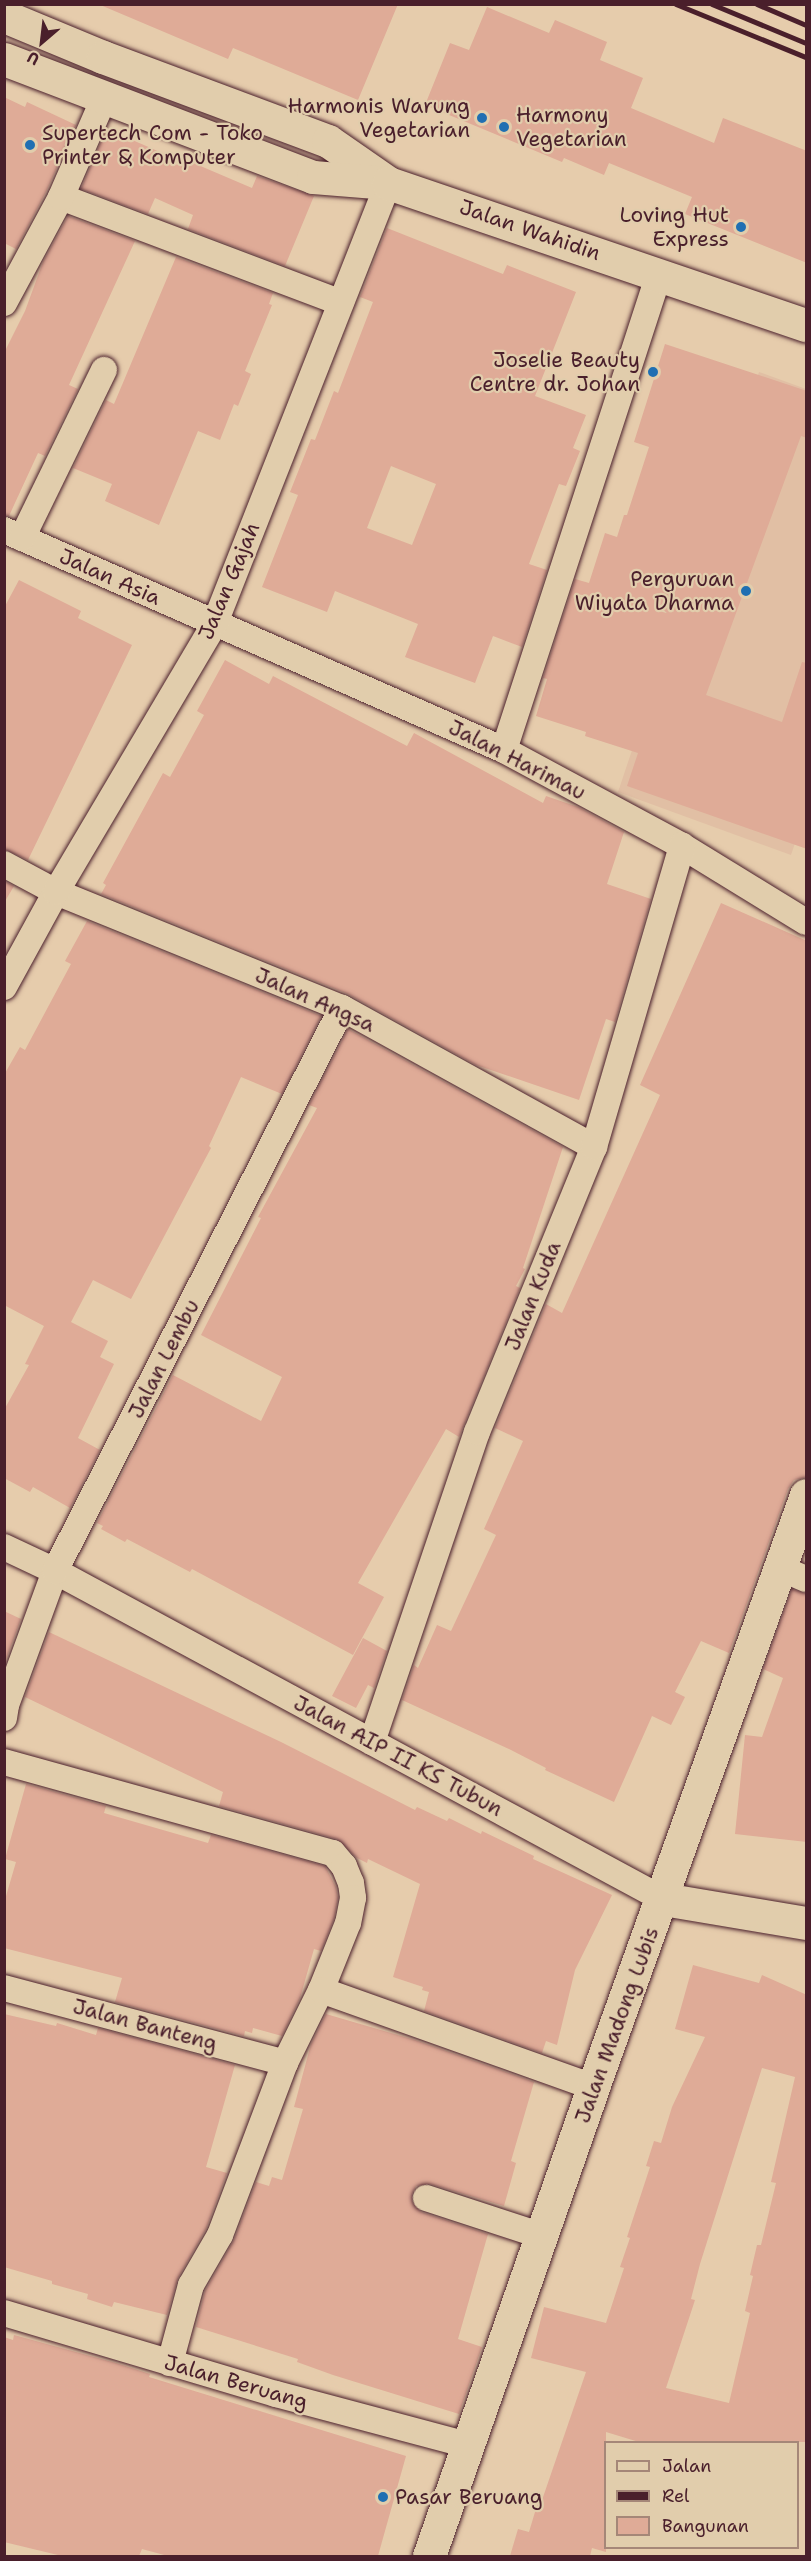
<!DOCTYPE html>
<style>
body{margin:0}
#map{position:relative;width:811px;height:2561px;overflow:hidden;background:#e6ccac;font-family:"Shantell Sans",sans-serif}
div>[style]{position:absolute}
.built>*{inset:0;background:#e1bfa4}
.building>*{inset:0;background:#dfab97}
.roads{filter:drop-shadow(0 0 2px #4a1f2b) drop-shadow(0 0 2px #4a1f2b)}
.street>*{height:26px;margin:-13px;padding:0 13px;transform-origin:13px;border-radius:13px;background:#e1cdac}
.secondary>*{height:33px;margin:-16.5px;padding:0 16.5px;transform-origin:16.5px;border-radius:16.5px;background:#e1cdac}
.rail>*{height:4.5px;margin:-2.25px;padding:0 2.25px;transform-origin:2.25px;border-radius:2.25px;background:#4a1f2b}
.dots>*{width:16px;height:16px;translate:-50% -50%;box-sizing:border-box;border:3px solid #e1cdac;border-radius:50%}
span{translate:-50% -50%;white-space:nowrap;text-align:center;line-height:1.15;-webkit-text-stroke:4.5px #e1cdac;paint-order:stroke}
.poi-label{font-size:21px;color:#4a1f2b}
.right{translate:-100% -50%;text-align:right}
.left{translate:0 -50%;text-align:left}
.street-label{font-size:21px;color:#4a1f2b}
.frame{position:absolute;inset:0;border:6px solid #4a1f2b;pointer-events:none}
.legend{position:absolute;left:604px;top:2441px;width:195px;height:108px;box-sizing:border-box;background:#e1cdac;border:2px solid #a58778;margin:0;padding:8px 10px;list-style:none;font-size:18px;color:#4a1f2b}
.legend li{display:flex;align-items:center;gap:12px;height:30px}
.legend b{width:30px;border:2px solid #a58778}
.north{position:absolute;left:12px;top:12px;width:60px;height:60px;-webkit-text-stroke:4px #e1cdac;paint-order:stroke;rotate:208deg;font-size:16px;font-weight:700;line-height:24px;text-align:center;color:#4a1f2b}
.north::after{content:'';display:block;margin:auto;width:21px;height:27px;background:#4a1f2b;clip-path:polygon(50% 0,100% 100%,50% 72%,0 100%)}
</style>
<div id="map">
<div class="built">
<div style="clip-path:polygon(759px 372px,806px 389px,806px 811px,791px 855px,618px 792px)"></div>
</div>
<div class="building">
<div style="clip-path:polygon(98px 4px,398px 4px,358px 100px,233px 48px,228px 59px)"></div>
<div style="clip-path:polygon(487px 7px,549px 33px,555px 20px,607px 42px,600px 60px,643px 78px,631px 108px,714px 143px,723px 118px,807px 151px,807px 263px,685px 214px,692px 197px,609px 163px,604px 175px,564px 158px,562px 162px,425px 105px,450px 43px,469px 50px)"></div>
<div style="clip-path:polygon(4px 97px,25px 107px,27px 102px,76px 125px,47px 190px,16px 249px,4px 243px)"></div>
<div style="clip-path:polygon(105px 132px,129px 142px,130px 139px,183px 162px,184px 159px,252px 188px,257px 176px,314px 196px,285px 266px,188px 229px,193px 215px,155px 198px,148px 214px,81px 189px)"></div>
<div style="clip-path:polygon(68px 216px,135px 241px,69px 385px,78px 389px,45px 456px,38px 453px,9px 516px,4px 515px,4px 353px,25px 311px,43px 262px)"></div>
<div style="clip-path:polygon(evenodd,387px 228px,503px 274px,507px 265px,576px 292px,535px 396px,586px 415px,573px 448px,580px 451px,566px 486px,559px 484px,529px 564px,547px 570px,522px 647px,493px 636px,475px 683px,405px 657px,418px 624px,335px 591px,327px 612px,262px 587px,298px 495px,290px 492px,311px 439px,315px 440px,334px 391px,338px 393px,373px 302px,360px 297px,387px 228px,391px 466px,436px 484px,412px 545px,367px 528px,391px 466px)"></div>
<div style="clip-path:polygon(176px 257px,273px 293px,269px 304px,272px 305px,245px 371px,251px 374px,238px 406px,234px 404px,220px 440px,198px 431px,159px 525px,105px 501px,112px 484px,73px 468px,106px 400px,114px 404px)"></div>
<div style="clip-path:polygon(665px 344px,807px 391px,807px 438px,801px 436px,706px 695px,782px 722px,802px 662px,807px 663px,807px 849px,627px 786px,638px 753px,585px 736px,586px 732px,536px 716px,547px 679px,543px 678px,575px 579px,589px 583px,605px 533px,617px 537px,624px 515px,627px 515px,649px 447px,634px 442px)"></div>
<div style="clip-path:polygon(19px 580px,81px 611px,78px 618px,132px 645px,28px 860px,4px 849px,4px 608px)"></div>
<div style="clip-path:polygon(225px 660px,269px 684px,273px 676px,407px 746px,414px 733px,543px 803px,546px 796px,578px 807px,624px 832px,607px 884px,651px 899px,615px 1022px,606px 1019px,579px 1100px,476px 1065px,348px 994px,101px 894px,106px 885px,103px 883px,163px 773px,170px 777px,204px 715px,197px 711px)"></div>
<div style="clip-path:polygon(4px 881px,14px 886px,4px 903px)"></div>
<div style="clip-path:polygon(721px 903px,807px 941px,807px 1477px,794px 1480px,788px 1489px,729px 1653px,701px 1641px,675px 1692px,685px 1697px,671px 1725px,652px 1716px,614px 1802px,545px 1770px,546px 1768px,511px 1750px,402px 1700px,414px 1665px,418px 1668px,437px 1625px,451px 1631px,496px 1535px,484px 1529px,523px 1441px,495px 1428px,546px 1304px,562px 1313px,660px 1095px,640px 1085px)"></div>
<div style="clip-path:polygon(87px 921px,321px 1016px,282px 1094px,241px 1077px,209px 1146px,211px 1148px,131px 1299px,93px 1280px,71px 1322px,108px 1341px,100px 1357px,114px 1364px,78px 1438px,100px 1450px,70px 1508px,33px 1487px,30px 1492px,4px 1478px,4px 1410px,29px 1365px,25px 1364px,44px 1326px,4px 1305px,4px 1075px,20px 1047px,25px 1050px,71px 964px,65px 961px)"></div>
<div style="clip-path:polygon(348px 1029px,563px 1147px,523px 1268px,525px 1269px,516px 1286px,520px 1288px,459px 1437px,446px 1429px,358px 1583px,384px 1597px,353px 1655px,192px 1569px,190px 1572px,127px 1539px,125px 1542px,101px 1529px,103px 1526px,97px 1523px,173px 1375px,261px 1421px,282px 1377px,201px 1335px,261px 1218px,258px 1217px,317px 1108px,309px 1105px)"></div>
<div style="clip-path:polygon(792px 1589px,807px 1594px,807px 1842px,735px 1834px,745px 1735px,762px 1737px,783px 1678px,763px 1669px)"></div>
<div style="clip-path:polygon(4px 1611px,21px 1619px,4px 1665px)"></div>
<div style="clip-path:polygon(49px 1632px,281px 1742px,415px 1810px,417px 1807px,447px 1821px,449px 1818px,481px 1834px,482px 1831px,534px 1856px,533px 1859px,612px 1895px,575px 1970px,557px 2045px,546px 2041px,542px 2053px,424px 2011px,429px 1992px,422px 1990px,423px 1987px,393px 1977px,420px 1884px,368px 1859px,367px 1863px,357px 1858px,337px 1839px,219px 1806px,223px 1792px,25px 1697px)"></div>
<div style="clip-path:polygon(363px 1638px,387px 1651px,374px 1688px,368px 1685px,356px 1708px,332px 1696px)"></div>
<div style="clip-path:polygon(26px 1784px,106px 1806px,104px 1813px,208px 1843px,211px 1835px,325px 1866px,336px 1887px,338px 1898px,334px 1919px,321px 1951px,314px 1949px,300px 1998px,282px 2036px,253px 2028px,252px 2033px,245px 2031px,244px 2036px,115px 2002px,122px 1978px,4px 1948px,4px 1903px,16px 1862px,5px 1859px)"></div>
<div style="clip-path:polygon(evenodd,693px 1965px,759px 1983px,762px 1975px,807px 1995px,807px 2442px,639px 2442px,606px 2432px,606px 2552px,592px 2548px,590px 2556px,510px 2556px,518px 2529px,529px 2532px,538px 2502px,541px 2503px,586px 2372px,531px 2358px,544px 2307px,606px 2323px,624px 2268px,620px 2267px,630px 2238px,627px 2237px,650px 2167px,646px 2166px,654px 2141px,661px 2143px,672px 2107px,705px 2037px,675px 2029px,693px 1965px,762px 2068px,795px 2077px,771px 2182px,776px 2183px,761px 2245px,757px 2245px,750px 2275px,753px 2276px,745px 2311px,750px 2313px,729px 2403px,666px 2388px,695px 2300px,691px 2299px,700px 2264px,762px 2068px)"></div>
<div style="clip-path:polygon(4px 2014px,56px 2026px,57px 2023px,96px 2035px,98px 2028px,235px 2065px,206px 2167px,227px 2173px,206px 2229px,178px 2278px,167px 2315px,114px 2302px,112px 2307px,87px 2299px,88px 2294px,52px 2284px,52px 2281px,4px 2267px)"></div>
<div style="clip-path:polygon(326px 2014px,415px 2040px,534px 2082px,511px 2161px,516px 2163px,504px 2206px,430px 2184px,416px 2186px,412px 2194px,412px 2202px,421px 2212px,488px 2234px,458px 2339px,482px 2347px,459px 2414px,333px 2375px,297px 2362px,298px 2359px,196px 2327px,205px 2291px,234px 2240px,256px 2182px,269px 2186px,272px 2177px,282px 2180px,303px 2109px,294px 2107px,311px 2044px)"></div>
<div style="clip-path:polygon(14px 2335px,116px 2363px,150px 2374px,149px 2377px,406px 2456px,378px 2556px,168px 2556px,142px 2549px,139px 2556px,62px 2556px,4px 2542px,4px 2337px,13px 2340px)"></div>
</div>
<div class="roads">
<div class="street">
<div style="left:61px;top:197px;width:299px;rotate:20.7deg"></div>
<div style="left:4px;top:303px;width:120px;rotate:-61.7deg"></div>
<div style="left:61px;top:197px;width:110px;rotate:-66.5deg"></div>
<div style="left:4px;top:530px;width:546px;rotate:23.75deg"></div>
<div style="left:504px;top:750px;width:202px;rotate:28.3deg"></div>
<div style="left:682px;top:846px;width:145px;rotate:31.5deg"></div>
<div style="left:22px;top:538px;width:187px;rotate:-64deg"></div>
<div style="left:504px;top:750px;width:501px;rotate:-71.96deg"></div>
<div style="left:4px;top:864px;width:59px;rotate:28.3deg"></div>
<div style="left:56px;top:892px;width:309px;rotate:22.1deg"></div>
<div style="left:342px;top:1008px;width:288px;rotate:28.9deg"></div>
<div style="left:4px;top:987px;width:108px;rotate:-61.3deg"></div>
<div style="left:56px;top:892px;width:312px;rotate:-59.4deg"></div>
<div style="left:215px;top:623px;width:473px;rotate:-68.5deg"></div>
<div style="left:4px;top:1547px;width:56px;rotate:25.2deg"></div>
<div style="left:55px;top:1571px;width:691px;rotate:28.35deg"></div>
<div style="left:780px;top:1568px;width:28px;rotate:23deg"></div>
<div style="left:4px;top:1718px;width:13px;rotate:-81deg"></div>
<div style="left:6px;top:1705px;width:143px;rotate:-69.9deg"></div>
<div style="left:55px;top:1571px;width:632px;rotate:-62.99deg"></div>
<div style="left:372px;top:1742px;width:327px;rotate:-71.3deg"></div>
<div style="left:477px;top:1432px;width:308px;rotate:-67.7deg"></div>
<div style="left:594px;top:1147px;width:314px;rotate:-73.7deg"></div>
<div style="left:4px;top:1762px;width:341px;rotate:15.5deg"></div>
<div style="left:333px;top:1853px;width:17px;rotate:50deg"></div>
<div style="left:344px;top:1866px;width:18px;rotate:68deg"></div>
<div style="left:351px;top:1883px;width:15px;rotate:82deg"></div>
<div style="left:353px;top:1898px;width:25px;rotate:101deg"></div>
<div style="left:348px;top:1923px;width:72px;rotate:111.9deg"></div>
<div style="left:321px;top:1990px;width:81px;rotate:116.3deg"></div>
<div style="left:285px;top:2063px;width:184px;rotate:110.7deg"></div>
<div style="left:220px;top:2235px;width:58px;rotate:120.1deg"></div>
<div style="left:191px;top:2285px;width:81px;rotate:105.1deg"></div>
<div style="left:4px;top:1988px;width:291px;rotate:14.9deg"></div>
<div style="left:321px;top:1990px;width:289px;rotate:19.6deg"></div>
<div style="left:426px;top:2198px;width:122px;rotate:18.1deg"></div>
<div style="left:4px;top:2313px;width:284px;rotate:16.6deg"></div>
<div style="left:276px;top:2394px;width:199px;rotate:14.9deg"></div>
</div>
<div class="secondary">
<div style="left:4px;top:16px;width:107px;rotate:22.5deg"></div>
<div style="left:103px;top:57px;width:240px;rotate:20.5deg"></div>
<div style="left:328px;top:141px;width:72px;rotate:34.8deg"></div>
<div style="left:4px;top:59px;width:331px;rotate:20.9deg"></div>
<div style="left:313px;top:177px;width:75px;rotate:4.6deg"></div>
<div style="left:388px;top:183px;width:441px;rotate:18.8deg"></div>
<div style="left:663px;top:1899px;width:145px;rotate:9.5deg"></div>
<div style="left:429px;top:2556px;width:497px;rotate:-70.7deg"></div>
<div style="left:593px;top:2087px;width:629px;rotate:-70.21deg"></div>
</div>
</div>
<div class="rail">
<div style="left:676px;top:4px;width:140px;rotate:22.2deg"></div>
<div style="left:712px;top:4px;width:102px;rotate:22.5deg"></div>
<div style="left:757px;top:4px;width:53px;rotate:23.2deg"></div>
</div>
<div class="dots">
<div style="left:482px;top:118px;background:#1f6fb2"></div>
<div style="left:504px;top:127px;background:#1f6fb2"></div>
<div style="left:30px;top:145px;background:#1f6fb2"></div>
<div style="left:741px;top:227px;background:#1f6fb2"></div>
<div style="left:653px;top:372px;background:#1f6fb2"></div>
<div style="left:746px;top:591px;background:#1f6fb2"></div>
<div style="left:383px;top:2497px;background:#1f6fb2"></div>
</div>
<div class="poi-label">
<span class="right" style="left:470px;top:118px">Harmonis Warung<br>Vegetarian</span>
<span class="left" style="left:516px;top:127px">Harmony<br>Vegetarian</span>
<span class="left" style="left:42px;top:145px">Supertech Com - Toko<br>Printer &amp; Komputer</span>
<span class="right" style="left:729px;top:227px">Loving Hut<br>Express</span>
<span class="right" style="left:640px;top:372px">Joselie Beauty<br>Centre dr. Johan</span>
<span class="right" style="left:734px;top:591px">Perguruan<br>Wiyata Dharma</span>
<span class="left" style="left:395px;top:2497px">Pasar Beruang</span>
</div>
<div class="street-label">
<span style="left:530px;top:230px;rotate:19deg">Jalan Wahidin</span>
<span style="left:110px;top:577px;rotate:24deg">Jalan Asia</span>
<span style="left:229px;top:581px;rotate:-67deg">Jalan Gajah</span>
<span style="left:517px;top:760px;rotate:27deg">Jalan Harimau</span>
<span style="left:315px;top:1000px;rotate:24deg">Jalan Angsa</span>
<span style="left:533px;top:1296px;rotate:-68deg">Jalan Kuda</span>
<span style="left:164px;top:1359px;rotate:-63deg">Jalan Lembu</span>
<span style="left:398px;top:1756px;rotate:28deg">Jalan AIP II KS Tubun</span>
<span style="left:145px;top:2025px;rotate:15deg">Jalan Banteng</span>
<span style="left:617px;top:2025px;rotate:-70deg">Jalan Madong Lubis</span>
<span style="left:236px;top:2382px;rotate:16deg">Jalan Beruang</span>
</div>
<div class="frame"></div>
<ul class="legend">
<li><b style="height:8px;background:#e1cdac"></b>Jalan</li>
<li><b style="height:8px;background:#4a1f2b"></b>Rel</li>
<li><b style="height:16px;background:#dfab97"></b>Bangunan</li>
</ul>
<div class="north">U</div>
</div>
